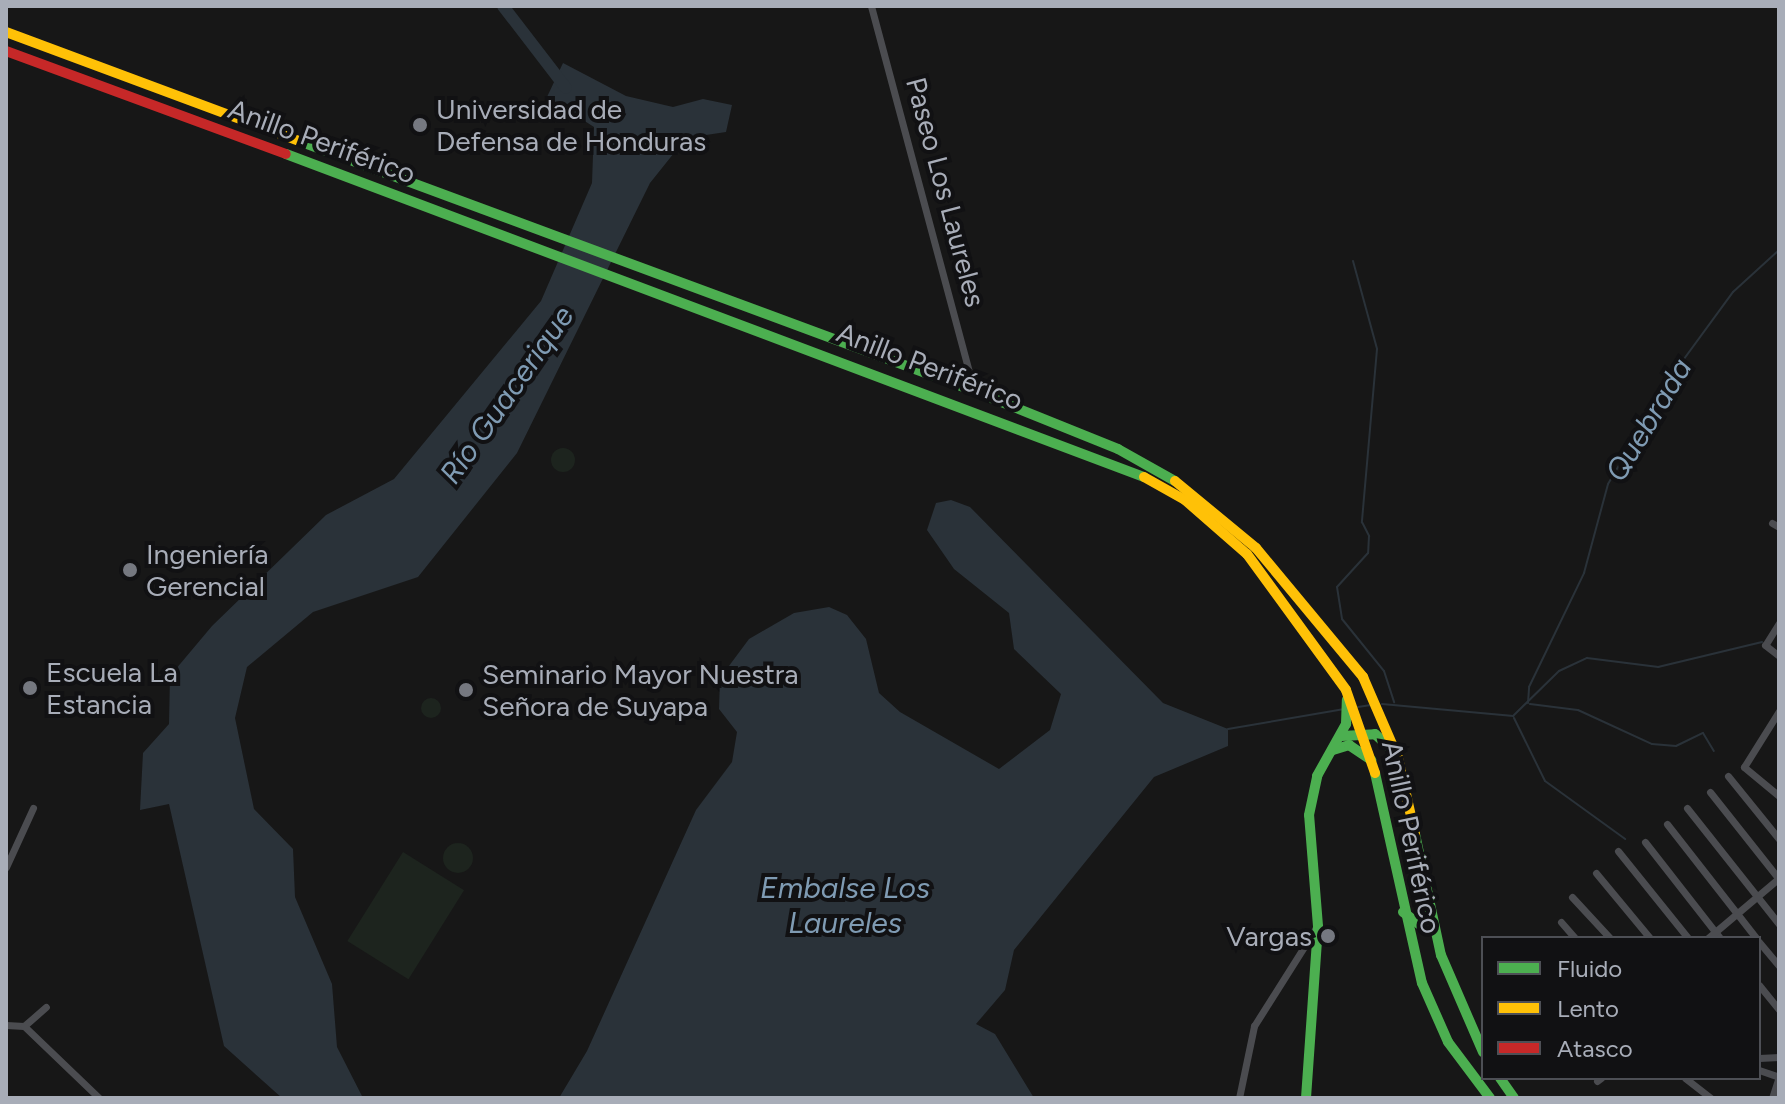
<!DOCTYPE html>
<meta charset="utf-8">
<style>
body{margin:0}
#map{position:relative;width:1785px;height:1104px;overflow:hidden;background:#171717;font-family:Figtree,sans-serif}
div>[style]{position:absolute}
.green>*{inset:0;background:#1d241e;transform-origin:0 0}
.round{border-radius:50%}
.water>*{inset:0;background:#2a3239}
.stream>*{height:2px;margin:-1px;padding:0 1px;transform-origin:1px;border-radius:1px;background:#2a3239}
.river>*{height:12px;margin:-6px;padding:0 6px;transform-origin:6px;border-radius:6px;background:#2a3239}
.street>*{height:7px;margin:-3.5px;padding:0 3.5px;transform-origin:3.5px;border-radius:3.5px;background:#4b4c50}
.fast>*{height:10px;margin:-5px;padding:0 5px;transform-origin:5px;border-radius:5px;background:#4caf50}
.slow>*{height:10px;margin:-5px;padding:0 5px;transform-origin:5px;border-radius:5px;background:#ffc107}
.jam>*{height:10px;margin:-5px;padding:0 5px;transform-origin:5px;border-radius:5px;background:#c62828}
.dots>*{width:22px;height:22px;translate:-50% -50%;box-sizing:border-box;border:4px solid #111113;border-radius:50%}
span{translate:-50% -50%;white-space:nowrap;text-align:center;line-height:1.15;-webkit-text-stroke:8px #111113;paint-order:stroke}
.poi-label{font-size:28px;color:#a8adb8}
.left{translate:0 -50%;text-align:left}
.right{translate:-100% -50%;text-align:right}
.street-label{font-size:28px;color:#a8adb8}
.water-label{font-size:30px;color:#7f9bb3;font-style:italic}
.frame{position:absolute;inset:0;border:8px solid #a8adb8;pointer-events:none}
.legend{position:absolute;left:1481px;top:936px;width:280px;height:144px;box-sizing:border-box;background:#111113;border:2px solid #4d4f55;margin:0;padding:10px 14px;list-style:none;font-size:24px;color:#a8adb8}
.legend li{display:flex;align-items:center;gap:16px;height:40px}
.legend b{width:40px;border:2px solid #4d4f55}
</style>
<div id="map">
<div class="green">
<div class="round" style="left:551px;top:448px;width:24px;height:24px"></div>
<div class="round" style="left:421px;top:698px;width:20px;height:20px"></div>
<div class="round" style="left:443px;top:843px;width:30px;height:30px"></div>
<div style="left:403px;top:852px;width:72px;height:105px;rotate:32deg"></div>
</div>
<div class="water">
<div style="clip-path:polygon(563px 63px,626px 96px,673px 107px,703px 99px,732px 105px,726px 132px,686px 138px,650px 183px,517px 453px,418px 577px,313px 612px,247px 667px,235px 718px,254px 809px,293px 849px,295px 897px,332px 984px,337px 1047px,363px 1098px,282px 1098px,224px 1046px,169px 804px,140px 810px,143px 753px,169px 724px,170px 676px,212px 626px,326px 515px,394px 479px,541px 301px,592px 183px,594px 127px,547px 97px)"></div>
<div style="clip-path:polygon(951px 500px,970px 507px,1163px 703px,1228px 729px,1228px 746px,1154px 777px,1014px 950px,1005px 990px,976px 1024px,995px 1034px,1034px 1098px,559px 1098px,587px 1051px,696px 810px,732px 762px,737px 732px,719px 709px,720px 678px,749px 639px,794px 613px,829px 607px,847px 615px,866px 639px,879px 693px,900px 712px,999px 769px,1050px 730px,1061px 694px,1014px 649px,1009px 613px,954px 569px,927px 530px,936px 503px)"></div>
</div>
<div class="stream">
<div style="left:1353px;top:261px;width:91px;rotate:74.7deg"></div>
<div style="left:1377px;top:349px;width:174px;rotate:95deg"></div>
<div style="left:1362px;top:522px;width:16px;rotate:63deg"></div>
<div style="left:1369px;top:536px;width:17px;rotate:93deg"></div>
<div style="left:1368px;top:553px;width:46px;rotate:132.4deg"></div>
<div style="left:1337px;top:587px;width:32px;rotate:81deg"></div>
<div style="left:1342px;top:619px;width:67px;rotate:51.1deg"></div>
<div style="left:1384px;top:671px;width:33px;rotate:72deg"></div>
<div style="left:1528px;top:703px;width:16px;rotate:-86deg"></div>
<div style="left:1529px;top:687px;width:127px;rotate:-64.2deg"></div>
<div style="left:1584px;top:573px;width:92px;rotate:-74.9deg"></div>
<div style="left:1608px;top:484px;width:128px;rotate:-59.4deg"></div>
<div style="left:1673px;top:374px;width:102px;rotate:-53.8deg"></div>
<div style="left:1733px;top:292px;width:62px;rotate:-42.4deg"></div>
<div style="left:1382px;top:704px;width:132px;rotate:5.2deg"></div>
<div style="left:1513px;top:716px;width:64px;rotate:-44.4deg"></div>
<div style="left:1559px;top:671px;width:31px;rotate:-25deg"></div>
<div style="left:1587px;top:658px;width:72px;rotate:7.2deg"></div>
<div style="left:1658px;top:667px;width:107px;rotate:-13.5deg"></div>
<div style="left:1530px;top:704px;width:48px;rotate:7.1deg"></div>
<div style="left:1578px;top:710px;width:81px;rotate:24.7deg"></div>
<div style="left:1652px;top:744px;width:24px;rotate:5deg"></div>
<div style="left:1676px;top:746px;width:30px;rotate:-26deg"></div>
<div style="left:1703px;top:733px;width:21px;rotate:59deg"></div>
<div style="left:1358px;top:707px;width:13px;rotate:-9deg"></div>
<div style="left:1514px;top:718px;width:70px;rotate:63.8deg"></div>
<div style="left:1545px;top:781px;width:99px;rotate:35.9deg"></div>
<div style="left:1228px;top:729px;width:118px;rotate:-9.8deg"></div>
</div>
<div class="river">
<div style="left:503px;top:6px;width:103px;rotate:52.5deg"></div>
</div>
<div class="street">
<div style="left:871px;top:6px;width:399px;rotate:75deg"></div>
<div style="left:1772px;top:523px;width:8px;rotate:30deg"></div>
<div style="left:1779px;top:623px;width:26px;rotate:122deg"></div>
<div style="left:1765px;top:645px;width:18px;rotate:38deg"></div>
<div style="left:1779px;top:711px;width:66px;rotate:122deg"></div>
<div style="left:1744px;top:767px;width:45px;rotate:39.6deg"></div>
<div style="left:1728px;top:776px;width:81px;rotate:51deg"></div>
<div style="left:1710px;top:792px;width:111px;rotate:51.6deg"></div>
<div style="left:1687px;top:808px;width:148px;rotate:51.6deg"></div>
<div style="left:1667px;top:824px;width:145px;rotate:52deg"></div>
<div style="left:1645px;top:842px;width:122px;rotate:52deg"></div>
<div style="left:1618px;top:851px;width:112px;rotate:51.2deg"></div>
<div style="left:6px;top:867px;width:65px;rotate:-65.4deg"></div>
<div style="left:1596px;top:873px;width:85px;rotate:50.3deg"></div>
<div style="left:1572px;top:897px;width:56px;rotate:47.2deg"></div>
<div style="left:1561px;top:922px;width:21px;rotate:49deg"></div>
<div style="left:1708px;top:938px;width:93px;rotate:-40.2deg"></div>
<div style="left:1759px;top:942px;width:31px;rotate:50deg"></div>
<div style="left:1759px;top:985px;width:32px;rotate:51deg"></div>
<div style="left:6px;top:1025px;width:18px;rotate:3deg"></div>
<div style="left:24px;top:1026px;width:29px;rotate:-41deg"></div>
<div style="left:24px;top:1026px;width:104px;rotate:43.8deg"></div>
<div style="left:1759px;top:1058px;width:20px;rotate:-3deg"></div>
<div style="left:1759px;top:1070px;width:21px;rotate:19deg"></div>
<div style="left:1685px;top:1078px;width:33px;rotate:38deg"></div>
<div style="left:1597px;top:1081px;width:5px;rotate:-37deg"></div>
<div style="left:1239px;top:1098px;width:74px;rotate:-78.2deg"></div>
<div style="left:1254px;top:1026px;width:116px;rotate:-57.7deg"></div>
<div style="left:1772px;top:1098px;width:22px;rotate:-72deg"></div>
</div>
<div class="fast">
<div style="left:299px;top:141px;width:720px;rotate:20.32deg"></div>
<div style="left:974px;top:391px;width:155px;rotate:21.9deg"></div>
<div style="left:1118px;top:449px;width:65px;rotate:29.3deg"></div>
<div style="left:286px;top:154px;width:917px;rotate:20.63deg"></div>
<div style="left:1342px;top:736px;width:33px;rotate:-3deg"></div>
<div style="left:1375px;top:734px;width:22px;rotate:43deg"></div>
<div style="left:1333px;top:750px;width:17px;rotate:-17deg"></div>
<div style="left:1349px;top:745px;width:27px;rotate:34deg"></div>
<div style="left:1375px;top:773px;width:215px;rotate:77.4deg"></div>
<div style="left:1422px;top:983px;width:64px;rotate:66.2deg"></div>
<div style="left:1448px;top:1042px;width:70px;rotate:53.1deg"></div>
<div style="left:1415px;top:834px;width:124px;rotate:77.9deg"></div>
<div style="left:1441px;top:955px;width:106px;rotate:66.6deg"></div>
<div style="left:1403px;top:912px;width:20px;rotate:37deg"></div>
<div style="left:1419px;top:924px;width:15px;rotate:-42deg"></div>
<div style="left:1500px;top:1078px;width:24px;rotate:55deg"></div>
<div style="left:1306px;top:1098px;width:172px;rotate:-86deg"></div>
<div style="left:1318px;top:926px;width:111px;rotate:-94.6deg"></div>
<div style="left:1309px;top:815px;width:40px;rotate:-78deg"></div>
<div style="left:1317px;top:776px;width:60px;rotate:-60.9deg"></div>
<div style="left:1346px;top:724px;width:24px;rotate:-88deg"></div>
</div>
<div class="slow">
<div style="left:6px;top:32px;width:313px;rotate:20.4deg"></div>
<div style="left:1144px;top:477px;width:47px;rotate:29.3deg"></div>
<div style="left:1185px;top:500px;width:82px;rotate:41.1deg"></div>
<div style="left:1247px;top:554px;width:168px;rotate:53.9deg"></div>
<div style="left:1346px;top:690px;width:88px;rotate:70.7deg"></div>
<div style="left:1175px;top:481px;width:105px;rotate:39.6deg"></div>
<div style="left:1256px;top:548px;width:168px;rotate:50.3deg"></div>
<div style="left:1363px;top:677px;width:88px;rotate:66.6deg"></div>
<div style="left:1398px;top:758px;width:78px;rotate:77.4deg"></div>
</div>
<div class="jam">
<div style="left:6px;top:51px;width:298px;rotate:20.2deg"></div>
</div>
<div class="dots">
<div style="left:420px;top:125px;background:#757880"></div>
<div style="left:130px;top:570px;background:#757880"></div>
<div style="left:30px;top:688px;background:#757880"></div>
<div style="left:466px;top:690px;background:#757880"></div>
<div style="left:1328px;top:936px;background:#757880"></div>
</div>
<div class="poi-label">
<span class="left" style="left:436px;top:125px">Universidad de<br>Defensa de Honduras</span>
<span class="left" style="left:146px;top:570px">Ingeniería<br>Gerencial</span>
<span class="left" style="left:46px;top:688px">Escuela La<br>Estancia</span>
<span class="left" style="left:482px;top:690px">Seminario Mayor Nuestra<br>Señora de Suyapa</span>
<span class="right" style="left:1312px;top:936px">Vargas</span>
</div>
<div class="street-label">
<span style="left:322px;top:141px;rotate:20deg">Anillo Periférico</span>
<span style="left:946px;top:192px;rotate:75deg">Paseo Los Laureles</span>
<span style="left:930px;top:366px;rotate:21deg">Anillo Periférico</span>
<span style="left:1412px;top:837px;rotate:78deg">Anillo Periférico</span>
</div>
<div class="water-label">
<span style="left:507px;top:395px;rotate:-55deg">Río Guacerique</span>
<span style="left:1649px;top:420px;rotate:-59deg">Quebrada</span>
<span style="left:845px;top:905px">Embalse Los<br>Laureles</span>
</div>
<div class="frame"></div>
<ul class="legend">
<li><b style="height:10px;background:#4caf50"></b>Fluido</li>
<li><b style="height:10px;background:#ffc107"></b>Lento</li>
<li><b style="height:10px;background:#c62828"></b>Atasco</li>
</ul>
</div>
